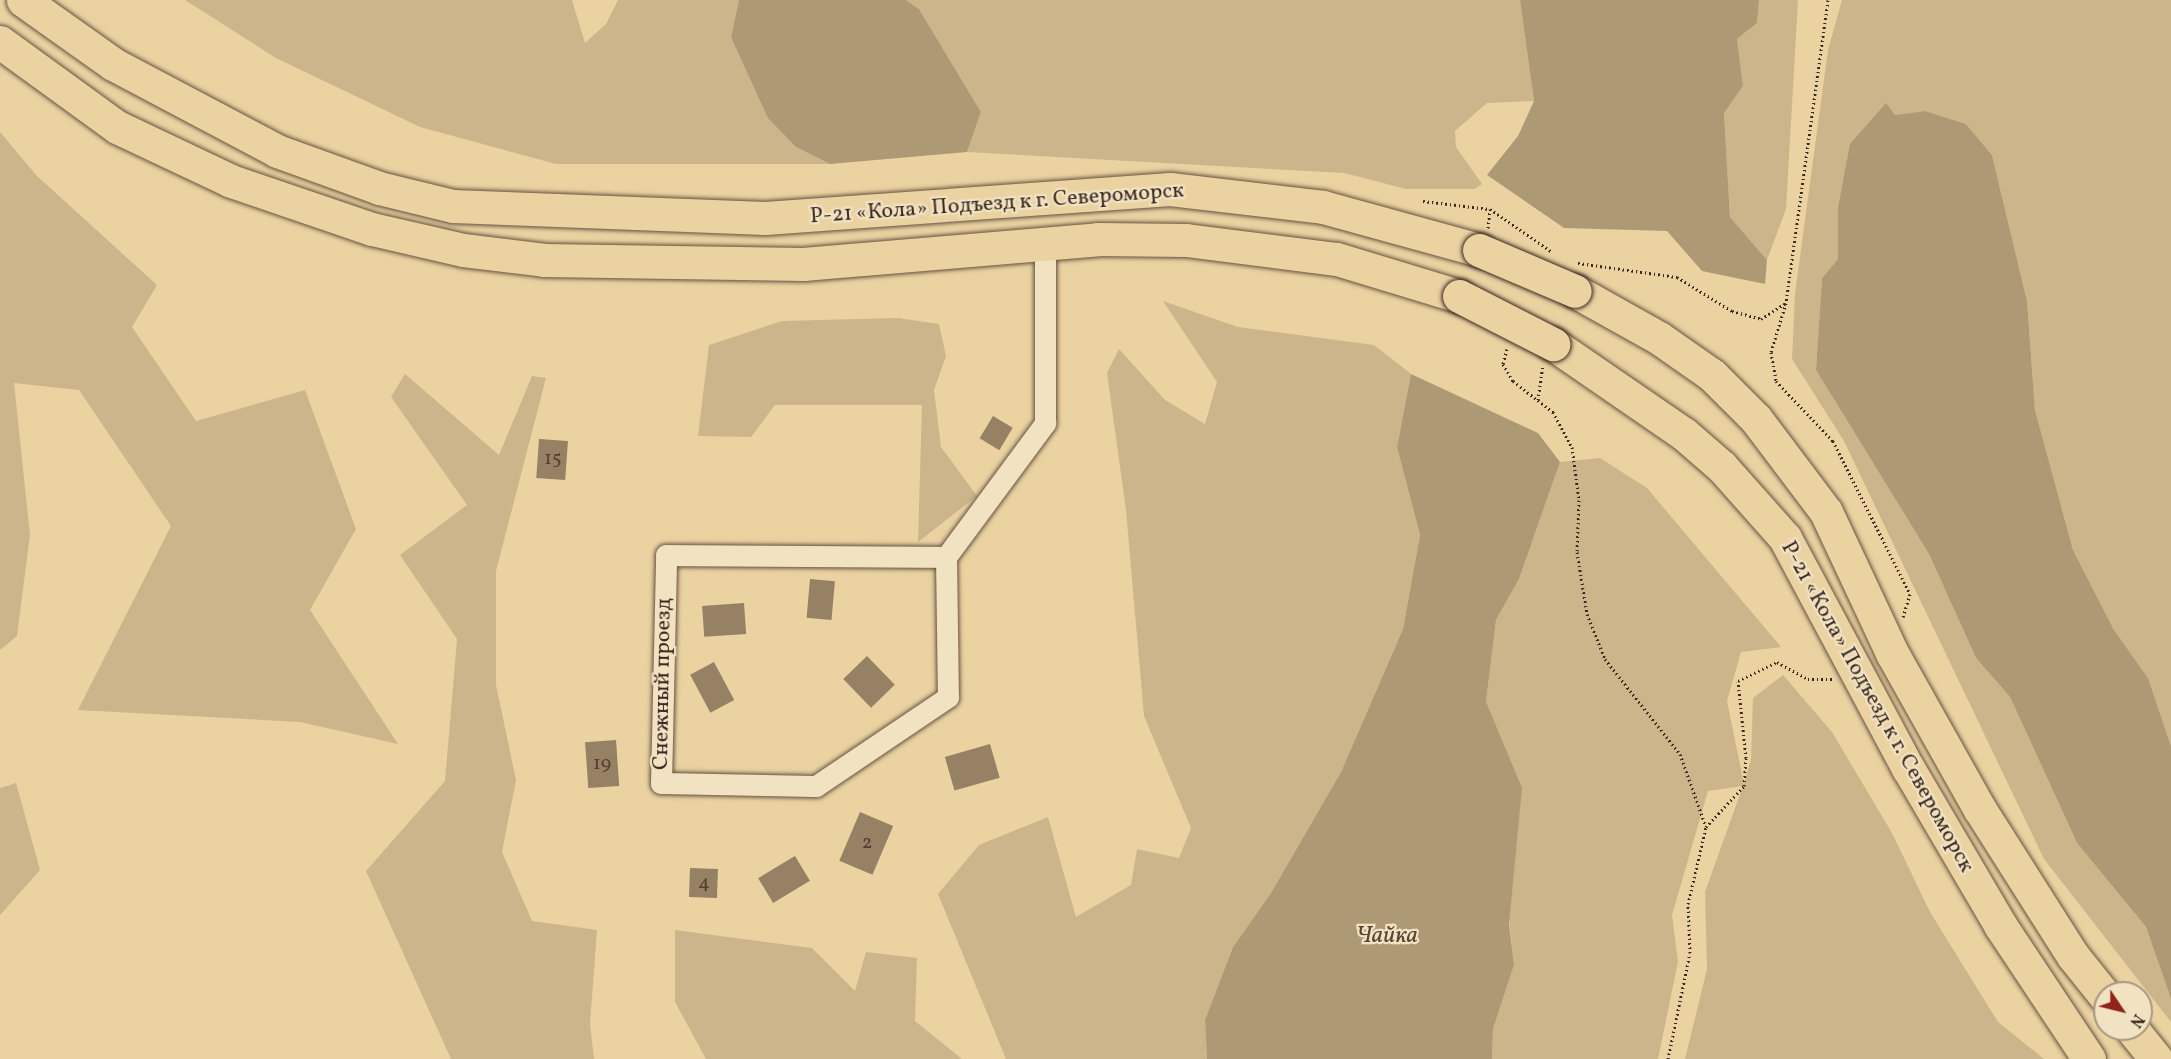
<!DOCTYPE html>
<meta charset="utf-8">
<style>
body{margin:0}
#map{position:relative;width:2171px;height:1059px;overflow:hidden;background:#ead2a1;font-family:Vollkorn,serif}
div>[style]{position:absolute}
.green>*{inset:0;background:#ccb58b}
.water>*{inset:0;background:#ae9975}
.building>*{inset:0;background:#968164;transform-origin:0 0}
.path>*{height:3px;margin-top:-1.5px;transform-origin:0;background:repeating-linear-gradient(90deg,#3b2921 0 1.5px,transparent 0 4.5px)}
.roads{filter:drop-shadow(0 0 2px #675341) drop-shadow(0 0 2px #675341)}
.street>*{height:21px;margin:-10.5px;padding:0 10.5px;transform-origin:10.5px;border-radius:10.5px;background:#f1e2c2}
.primary>*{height:33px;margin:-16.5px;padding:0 16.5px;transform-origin:16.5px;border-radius:16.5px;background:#ead2a1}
.bridges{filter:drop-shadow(0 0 2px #3b2921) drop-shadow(0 0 2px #3b2921)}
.primary-bridge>*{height:33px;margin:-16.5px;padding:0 16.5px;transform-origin:16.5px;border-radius:16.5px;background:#ead2a1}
span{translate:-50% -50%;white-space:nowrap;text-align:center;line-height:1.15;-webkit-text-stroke:4.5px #f1e2c2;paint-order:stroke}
.number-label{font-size:20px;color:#523f32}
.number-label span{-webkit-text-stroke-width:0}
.street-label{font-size:22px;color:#3b2921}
.water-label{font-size:24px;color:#584536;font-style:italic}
.north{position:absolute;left:2093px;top:981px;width:60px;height:60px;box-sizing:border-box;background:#f1e2c2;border:2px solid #a89882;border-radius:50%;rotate:125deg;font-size:16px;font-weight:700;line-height:24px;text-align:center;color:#3b2921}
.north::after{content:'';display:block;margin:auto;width:21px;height:27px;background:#8f2418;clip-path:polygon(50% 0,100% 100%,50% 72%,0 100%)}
</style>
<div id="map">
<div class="green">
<div style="clip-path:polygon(185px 0,572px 0,585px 43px,606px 24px,618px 0,739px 0,731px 37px,796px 147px,830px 164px,556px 164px,420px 127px,276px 58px)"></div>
<div style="clip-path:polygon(906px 0,1520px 0,1534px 101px,1487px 103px,1455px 131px,1456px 147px,1482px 184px,1475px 189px,1406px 189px,1344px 173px,967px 152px,981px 112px,919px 9px)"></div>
<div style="clip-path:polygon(1759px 0,1798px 0,1786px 209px,1767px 260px,1730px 217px,1724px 113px,1743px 86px,1737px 39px,1757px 23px)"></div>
<div style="clip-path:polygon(1842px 0,2171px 0,2171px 746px,2148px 678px,2114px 630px,2073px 550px,2035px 410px,2027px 301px,1992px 155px,1966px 124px,1925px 111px,1895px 115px,1838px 208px,1838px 259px,1822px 278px,1816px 370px,1929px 554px,1976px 658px,2010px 697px,2077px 843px,2146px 927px,2171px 999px,2171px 1022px,2044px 859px,1844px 441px,1792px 359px,1795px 294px,1828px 50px)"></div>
<div style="clip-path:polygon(0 132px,37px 176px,157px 285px,132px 327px,196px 421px,305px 390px,356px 529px,310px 610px,398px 744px,300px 722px,78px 710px,171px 526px,79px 390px,14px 383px,30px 535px,17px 636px,0 650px)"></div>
<div style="clip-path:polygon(1163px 301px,1238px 327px,1374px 345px,1411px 374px,1397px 447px,1420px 535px,1403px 629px,1341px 772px,1271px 893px,1233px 947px,1205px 1020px,1207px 1059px,1006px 1059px,938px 894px,979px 845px,1048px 817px,1076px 917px,1131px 885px,1137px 849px,1179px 858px,1191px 828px,1144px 716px,1126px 510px,1107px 373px,1119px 349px,1165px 400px,1205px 424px,1217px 382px)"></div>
<div style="clip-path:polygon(898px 318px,939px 324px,946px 356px,934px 390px,941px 447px,977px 496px,918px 542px,922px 405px,775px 405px,751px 437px,698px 436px,709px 345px,782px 321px)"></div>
<div style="clip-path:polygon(405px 374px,499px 455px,532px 376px,546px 378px,496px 571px,496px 685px,516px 780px,502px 852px,532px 921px,597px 930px,590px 1024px,594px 1059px,451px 1059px,366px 871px,445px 781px,457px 639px,400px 555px,467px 505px,391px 397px)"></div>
<div style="clip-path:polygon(1600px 458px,1647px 488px,1781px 647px,1741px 652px,1727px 701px,1744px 784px,1751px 759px,1753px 698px,1783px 675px,1832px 732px,1892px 833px,1930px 912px,1998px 1022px,2044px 1059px,1685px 1059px,1707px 969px,1705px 892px,1743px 786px,1708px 791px,1672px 915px,1678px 962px,1658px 1059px,1492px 1059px,1493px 1029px,1514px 965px,1486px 702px,1496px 620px,1519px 579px,1560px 462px)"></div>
<div style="clip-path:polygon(16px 783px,40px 870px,0 915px,0 788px)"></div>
<div style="clip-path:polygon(675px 930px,812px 948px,855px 991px,866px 952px,917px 958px,915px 1021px,962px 1059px,706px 1059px,675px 1002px)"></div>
</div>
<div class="water">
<div style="clip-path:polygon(739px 0,906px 0,919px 9px,981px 112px,967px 152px,830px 164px,796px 147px,768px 118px,731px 37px)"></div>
<div style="clip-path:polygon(1520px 0,1759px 0,1757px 23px,1737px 39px,1743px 86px,1724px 113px,1730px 217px,1767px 260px,1765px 284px,1702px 271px,1667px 231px,1564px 228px,1487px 175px,1518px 136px,1534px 101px)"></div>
<div style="clip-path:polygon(1886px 103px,1895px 115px,1925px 111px,1966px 124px,1992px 155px,2027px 301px,2035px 410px,2073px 550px,2114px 630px,2148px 678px,2171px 746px,2171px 999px,2146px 927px,2077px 843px,2010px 697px,1976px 658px,1929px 554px,1816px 370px,1822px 278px,1838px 259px,1838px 208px,1850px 144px)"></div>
<div style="clip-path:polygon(1411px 374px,1538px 433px,1560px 462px,1519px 579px,1496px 620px,1486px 702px,1522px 788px,1509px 924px,1514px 965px,1493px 1029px,1492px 1059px,1207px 1059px,1205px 1020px,1233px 947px,1271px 893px,1341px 772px,1403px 629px,1420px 535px,1397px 447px)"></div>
</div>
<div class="building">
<div style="left:993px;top:416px;width:23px;height:26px;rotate:31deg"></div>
<div style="left:539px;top:439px;width:29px;height:39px;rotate:4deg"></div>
<div style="left:810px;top:579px;width:25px;height:39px;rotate:5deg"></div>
<div style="left:744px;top:603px;width:31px;height:42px;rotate:86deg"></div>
<div style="left:867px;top:656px;width:40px;height:33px;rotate:46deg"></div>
<div style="left:714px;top:662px;width:43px;height:27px;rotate:62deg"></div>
<div style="left:616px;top:740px;width:46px;height:31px;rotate:86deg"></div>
<div style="left:990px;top:744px;width:35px;height:47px;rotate:74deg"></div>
<div style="left:860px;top:812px;width:36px;height:53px;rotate:23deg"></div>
<div style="left:795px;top:856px;width:29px;height:43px;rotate:59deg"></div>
<div style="left:690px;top:868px;width:28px;height:29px;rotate:2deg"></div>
</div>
<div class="path">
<div style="left:1828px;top:0;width:306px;rotate:97.9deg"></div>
<div style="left:1786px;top:303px;width:51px;rotate:107deg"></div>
<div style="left:1771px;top:352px;width:29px;rotate:80deg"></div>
<div style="left:1776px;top:381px;width:83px;rotate:46.5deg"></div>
<div style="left:1833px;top:441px;width:171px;rotate:63.3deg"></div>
<div style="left:1910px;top:594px;width:24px;rotate:107deg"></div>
<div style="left:1423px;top:201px;width:67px;rotate:6.8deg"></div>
<div style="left:1490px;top:209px;width:75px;rotate:34.7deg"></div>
<div style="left:1488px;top:228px;width:19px;rotate:-84deg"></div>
<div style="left:1578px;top:263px;width:100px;rotate:8deg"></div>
<div style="left:1677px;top:277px;width:65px;rotate:31.7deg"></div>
<div style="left:1732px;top:311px;width:30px;rotate:15deg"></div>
<div style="left:1761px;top:319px;width:30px;rotate:-33deg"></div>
<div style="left:1507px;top:349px;width:16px;rotate:105deg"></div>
<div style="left:1503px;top:364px;width:20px;rotate:60deg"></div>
<div style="left:1513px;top:381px;width:51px;rotate:37.8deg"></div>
<div style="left:1553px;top:412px;width:40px;rotate:62deg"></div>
<div style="left:1572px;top:447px;width:53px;rotate:82.5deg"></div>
<div style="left:1579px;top:500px;width:52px;rotate:92.2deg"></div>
<div style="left:1577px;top:552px;width:63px;rotate:80.8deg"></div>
<div style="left:1587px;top:614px;width:48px;rotate:68.2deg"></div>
<div style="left:1605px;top:659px;width:121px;rotate:51.7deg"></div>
<div style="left:1680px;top:754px;width:77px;rotate:70.4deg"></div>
<div style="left:1538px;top:400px;width:34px;rotate:-82deg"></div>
<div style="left:1668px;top:1059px;width:108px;rotate:-78.3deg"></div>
<div style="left:1690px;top:953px;width:49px;rotate:-92.3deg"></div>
<div style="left:1688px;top:904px;width:79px;rotate:-76.8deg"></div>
<div style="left:1706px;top:827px;width:56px;rotate:-47.2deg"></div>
<div style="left:1744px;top:786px;width:28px;rotate:-86deg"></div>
<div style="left:1746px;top:758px;width:77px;rotate:-95.9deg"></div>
<div style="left:1738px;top:681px;width:43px;rotate:-26deg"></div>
<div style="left:1777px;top:662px;width:35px;rotate:29deg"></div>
<div style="left:1808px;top:679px;width:26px"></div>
</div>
<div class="roads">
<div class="street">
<div style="left:666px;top:555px;width:280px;rotate:0.4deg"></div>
<div style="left:946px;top:557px;width:140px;rotate:89.2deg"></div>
<div style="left:948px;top:697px;width:159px;rotate:146deg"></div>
<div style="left:816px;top:786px;width:155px;rotate:-178.9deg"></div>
<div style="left:661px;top:783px;width:228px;rotate:-88.7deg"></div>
<div style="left:946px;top:557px;width:167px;rotate:-53.5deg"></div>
<div style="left:1045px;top:423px;width:176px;rotate:-90deg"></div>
</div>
<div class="primary">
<div style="left:23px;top:0;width:110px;rotate:35.4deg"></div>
<div style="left:113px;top:64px;width:186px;rotate:27.9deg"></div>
<div style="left:277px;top:151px;width:109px;rotate:19.9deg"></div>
<div style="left:379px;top:188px;width:76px;rotate:13.7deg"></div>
<div style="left:453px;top:206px;width:312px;rotate:2.2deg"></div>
<div style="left:765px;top:218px;width:406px;rotate:-4.1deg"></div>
<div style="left:1170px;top:189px;width:154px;rotate:6.7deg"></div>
<div style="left:1323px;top:207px;width:162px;rotate:15.4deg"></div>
<div style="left:0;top:42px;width:145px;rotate:36deg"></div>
<div style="left:117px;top:127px;width:126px;rotate:25.3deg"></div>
<div style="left:231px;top:181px;width:149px;rotate:18.8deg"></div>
<div style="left:372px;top:229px;width:93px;rotate:13deg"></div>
<div style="left:463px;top:250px;width:82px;rotate:7deg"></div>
<div style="left:544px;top:260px;width:259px;rotate:0.9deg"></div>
<div style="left:803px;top:264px;width:296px;rotate:-4.8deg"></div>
<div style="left:1098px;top:239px;width:88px;rotate:0.7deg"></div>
<div style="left:1186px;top:240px;width:152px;rotate:7.2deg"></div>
<div style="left:1337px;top:259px;width:127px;rotate:16.9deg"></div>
<div style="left:1575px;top:291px;width:96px;rotate:29.2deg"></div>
<div style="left:1659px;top:338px;width:65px;rotate:34.9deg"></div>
<div style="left:1712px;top:375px;width:62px;rotate:45deg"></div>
<div style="left:1756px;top:419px;width:116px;rotate:53deg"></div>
<div style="left:1826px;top:512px;width:156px;rotate:64.9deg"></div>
<div style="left:1892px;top:653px;width:178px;rotate:60.7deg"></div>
<div style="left:1979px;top:808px;width:175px;rotate:57.6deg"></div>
<div style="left:2073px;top:956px;width:51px;rotate:51.3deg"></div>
<div style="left:1553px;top:344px;width:159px;rotate:34.5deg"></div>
<div style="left:1684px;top:434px;width:50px;rotate:41deg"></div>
<div style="left:1722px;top:467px;width:95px;rotate:48.4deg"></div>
<div style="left:1785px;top:538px;width:261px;rotate:61.9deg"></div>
<div style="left:1908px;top:768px;width:182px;rotate:59.6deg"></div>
<div style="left:2000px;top:925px;width:161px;rotate:56.4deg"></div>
<div style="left:2132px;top:1029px;width:38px;rotate:51deg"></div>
</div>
</div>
<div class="bridges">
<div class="primary-bridge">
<div style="left:1479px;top:250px;width:104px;rotate:23.1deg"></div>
<div style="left:1459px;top:296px;width:106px;rotate:27.1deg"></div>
</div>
</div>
<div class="number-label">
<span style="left:553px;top:459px">15</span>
<span style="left:602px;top:764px">19</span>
<span style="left:867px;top:843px">2</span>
<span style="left:704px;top:883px">4</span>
</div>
<div class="street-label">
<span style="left:997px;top:204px;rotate:-4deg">Р-21 «Кола» Подъезд к г. Североморск</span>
<span style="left:663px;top:684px;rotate:-89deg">Снежный проезд</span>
<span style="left:1877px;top:707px;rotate:61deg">Р-21 «Кола» Подъезд к г. Североморск</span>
</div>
<div class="water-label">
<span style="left:1387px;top:937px">Чайка</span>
</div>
<div class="north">N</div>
</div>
